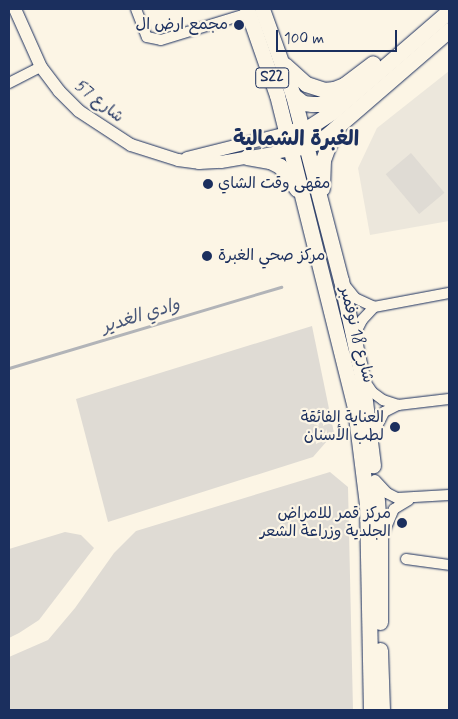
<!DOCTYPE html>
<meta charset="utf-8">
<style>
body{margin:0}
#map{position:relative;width:458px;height:719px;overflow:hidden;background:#fcf5e5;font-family:Mynerve,"Playpen Sans Arabic",sans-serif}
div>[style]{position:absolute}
.built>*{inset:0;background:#ece7dc}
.green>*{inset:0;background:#dfdbd4;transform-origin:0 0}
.stream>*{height:2.5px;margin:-1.25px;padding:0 1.25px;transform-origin:1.25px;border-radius:1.25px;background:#b2b4b8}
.roads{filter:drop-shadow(0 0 1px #1b2f5e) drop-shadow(0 0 1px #1b2f5e)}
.minor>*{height:10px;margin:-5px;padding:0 5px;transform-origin:5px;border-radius:5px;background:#fcf5e5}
.tertiary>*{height:12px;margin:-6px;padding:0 6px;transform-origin:6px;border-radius:6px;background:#fcf5e5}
.primary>*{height:15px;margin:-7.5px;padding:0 7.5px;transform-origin:7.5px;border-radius:7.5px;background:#fcf5e5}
.dots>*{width:14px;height:14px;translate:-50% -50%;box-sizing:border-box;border:2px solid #fcf5e5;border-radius:50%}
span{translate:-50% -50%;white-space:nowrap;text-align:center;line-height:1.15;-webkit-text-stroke:4.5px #fcf5e5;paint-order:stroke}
.shield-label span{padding:1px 4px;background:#fcf5e5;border:1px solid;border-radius:4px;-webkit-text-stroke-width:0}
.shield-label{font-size:15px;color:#1b2f5e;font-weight:700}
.poi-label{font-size:16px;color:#1b2f5e}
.right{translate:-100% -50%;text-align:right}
.left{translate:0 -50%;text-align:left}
.street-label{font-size:16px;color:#1b2f5e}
.water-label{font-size:18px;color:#485779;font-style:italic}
.district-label{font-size:21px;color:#1b2f5e;font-weight:700}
.frame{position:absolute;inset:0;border:10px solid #1b2f5e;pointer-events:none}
.scale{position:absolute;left:276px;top:30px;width:121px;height:22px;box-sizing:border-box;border:2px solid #1b2f5e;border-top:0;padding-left:6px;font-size:15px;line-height:18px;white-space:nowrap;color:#1b2f5e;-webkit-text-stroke:4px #fcf5e5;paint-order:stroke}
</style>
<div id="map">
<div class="built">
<div style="clip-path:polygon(449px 71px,449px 221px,370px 235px,358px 168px,377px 128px)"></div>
</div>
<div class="green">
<div style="left:411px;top:153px;width:52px;height:33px;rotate:50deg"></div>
<div style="clip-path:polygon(312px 326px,334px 433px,313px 457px,108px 522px,76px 399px)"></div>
<div style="clip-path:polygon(330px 472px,348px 487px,353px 710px,9px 710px,9px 657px,48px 640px,75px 608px,114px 553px,136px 531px)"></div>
<div style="clip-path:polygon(65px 532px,81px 535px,94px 548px,39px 620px,19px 633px,9px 638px,9px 549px)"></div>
</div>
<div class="stream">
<div style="left:9px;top:368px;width:284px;rotate:-16.6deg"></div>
</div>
<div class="roads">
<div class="minor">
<div style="left:136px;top:9px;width:30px;rotate:69deg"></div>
<div style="left:147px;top:37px;width:14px;rotate:12deg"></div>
<div style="left:161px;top:40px;width:92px;rotate:-17.1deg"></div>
<div style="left:9px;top:83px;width:36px;rotate:-27deg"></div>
<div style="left:343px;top:283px;width:19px;rotate:51deg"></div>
<div style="left:355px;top:298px;width:21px;rotate:25deg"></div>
<div style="left:374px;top:307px;width:76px;rotate:-10.6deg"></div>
<div style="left:354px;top:336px;width:18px;rotate:-63deg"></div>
<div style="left:362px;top:320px;width:18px;rotate:-47deg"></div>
<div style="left:364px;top:380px;width:14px;rotate:56deg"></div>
<div style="left:372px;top:392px;width:14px;rotate:36deg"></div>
<div style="left:383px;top:400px;width:16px;rotate:18deg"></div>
<div style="left:371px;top:438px;width:29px;rotate:-63deg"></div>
<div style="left:384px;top:412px;width:16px;rotate:-27deg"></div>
<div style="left:398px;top:405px;width:51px;rotate:-6.7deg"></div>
<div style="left:375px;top:480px;width:18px;rotate:47deg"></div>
<div style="left:387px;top:493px;width:11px;rotate:27deg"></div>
<div style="left:397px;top:498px;width:52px;rotate:-3.3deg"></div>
<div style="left:382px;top:537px;width:30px;rotate:-67deg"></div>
<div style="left:394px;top:509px;width:17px;rotate:-31deg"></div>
<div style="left:406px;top:559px;width:43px;rotate:7.9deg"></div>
</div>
<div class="tertiary">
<div style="left:15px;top:9px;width:64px;rotate:65.9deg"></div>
<div style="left:41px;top:67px;width:30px;rotate:53deg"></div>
<div style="left:59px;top:91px;width:28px;rotate:45deg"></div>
<div style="left:79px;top:111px;width:62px;rotate:33.2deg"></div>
<div style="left:131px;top:145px;width:49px;rotate:17.7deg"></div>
<div style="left:178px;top:160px;width:21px;rotate:8deg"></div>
<div style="left:199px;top:163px;width:22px;rotate:-3deg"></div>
<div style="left:221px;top:162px;width:71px;rotate:-9.7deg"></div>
<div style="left:187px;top:158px;width:103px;rotate:-14deg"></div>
</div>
<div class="primary">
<div style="left:247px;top:9px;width:91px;rotate:70.8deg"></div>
<div style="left:277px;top:95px;width:323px;rotate:76deg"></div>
<div style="left:355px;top:408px;width:97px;rotate:82.9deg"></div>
<div style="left:367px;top:504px;width:206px;rotate:88.9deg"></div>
<div style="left:262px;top:9px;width:91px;rotate:70.2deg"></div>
<div style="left:293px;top:95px;width:191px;rotate:75.5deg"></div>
<div style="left:341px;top:280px;width:99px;rotate:77.8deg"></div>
<div style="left:362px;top:377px;width:89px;rotate:82.9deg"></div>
<div style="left:285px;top:65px;width:28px;rotate:42deg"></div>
<div style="left:306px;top:84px;width:19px;rotate:18deg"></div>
<div style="left:324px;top:90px;width:10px;rotate:-6deg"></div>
<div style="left:334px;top:89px;width:11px;rotate:-22deg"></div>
<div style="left:344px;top:85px;width:36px;rotate:-37deg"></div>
<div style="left:293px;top:95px;width:13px;rotate:39deg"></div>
<div style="left:303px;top:103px;width:9px;rotate:6deg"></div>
<div style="left:312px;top:104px;width:12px"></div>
<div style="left:324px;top:104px;width:22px;rotate:-22deg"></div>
<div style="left:293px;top:131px;width:16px;rotate:-14deg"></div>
<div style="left:309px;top:127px;width:27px;rotate:-33deg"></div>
<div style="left:332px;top:112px;width:155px;rotate:-40.8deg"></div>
<div style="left:297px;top:148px;width:18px;rotate:-16deg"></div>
<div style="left:314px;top:143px;width:13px;rotate:-29deg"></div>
<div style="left:325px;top:137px;width:164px;rotate:-40.8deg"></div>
<div style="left:247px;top:157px;width:23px;rotate:10deg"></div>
<div style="left:270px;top:161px;width:11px;rotate:27deg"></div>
<div style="left:280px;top:166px;width:29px;rotate:54deg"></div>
<div style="left:322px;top:188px;width:28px;rotate:-88deg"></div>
<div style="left:323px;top:160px;width:15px;rotate:-70deg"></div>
<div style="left:328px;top:146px;width:18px;rotate:-61deg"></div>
<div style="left:376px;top:488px;width:52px;rotate:85.6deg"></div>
<div style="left:380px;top:540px;width:82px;rotate:90deg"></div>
<div style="left:380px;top:650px;width:60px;rotate:88.1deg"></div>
</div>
</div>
<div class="dots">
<div style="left:239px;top:25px;background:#1b2f5e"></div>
<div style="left:208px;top:184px;background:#1b2f5e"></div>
<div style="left:207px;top:256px;background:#1b2f5e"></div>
<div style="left:395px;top:427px;background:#1b2f5e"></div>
<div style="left:402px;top:523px;background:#1b2f5e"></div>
</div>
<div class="shield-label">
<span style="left:272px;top:78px">S22</span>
</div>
<div class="poi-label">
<span class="right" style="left:228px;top:25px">مجمع ارض ال</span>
<span class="left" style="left:218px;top:184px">مقهى وقت الشاي</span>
<span class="left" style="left:218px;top:256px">مركز صحي الغبرة</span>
<span class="right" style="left:384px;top:427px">العناية الفائقة<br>لطب الأسنان</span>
<span class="right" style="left:391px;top:523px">مركز قمر للامراض<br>الجلدية وزراعة الشعر</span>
</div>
<div class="street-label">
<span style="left:99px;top:102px;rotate:39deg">شارع 57</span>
<span style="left:356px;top:335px;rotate:76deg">شارع 18 نوفمبر</span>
</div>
<div class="water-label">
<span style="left:141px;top:316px;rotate:-17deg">وادي الغدير</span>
</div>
<div class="district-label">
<span style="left:296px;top:139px">الغبرة الشمالية</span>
</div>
<div class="frame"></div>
<div class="scale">100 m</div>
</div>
